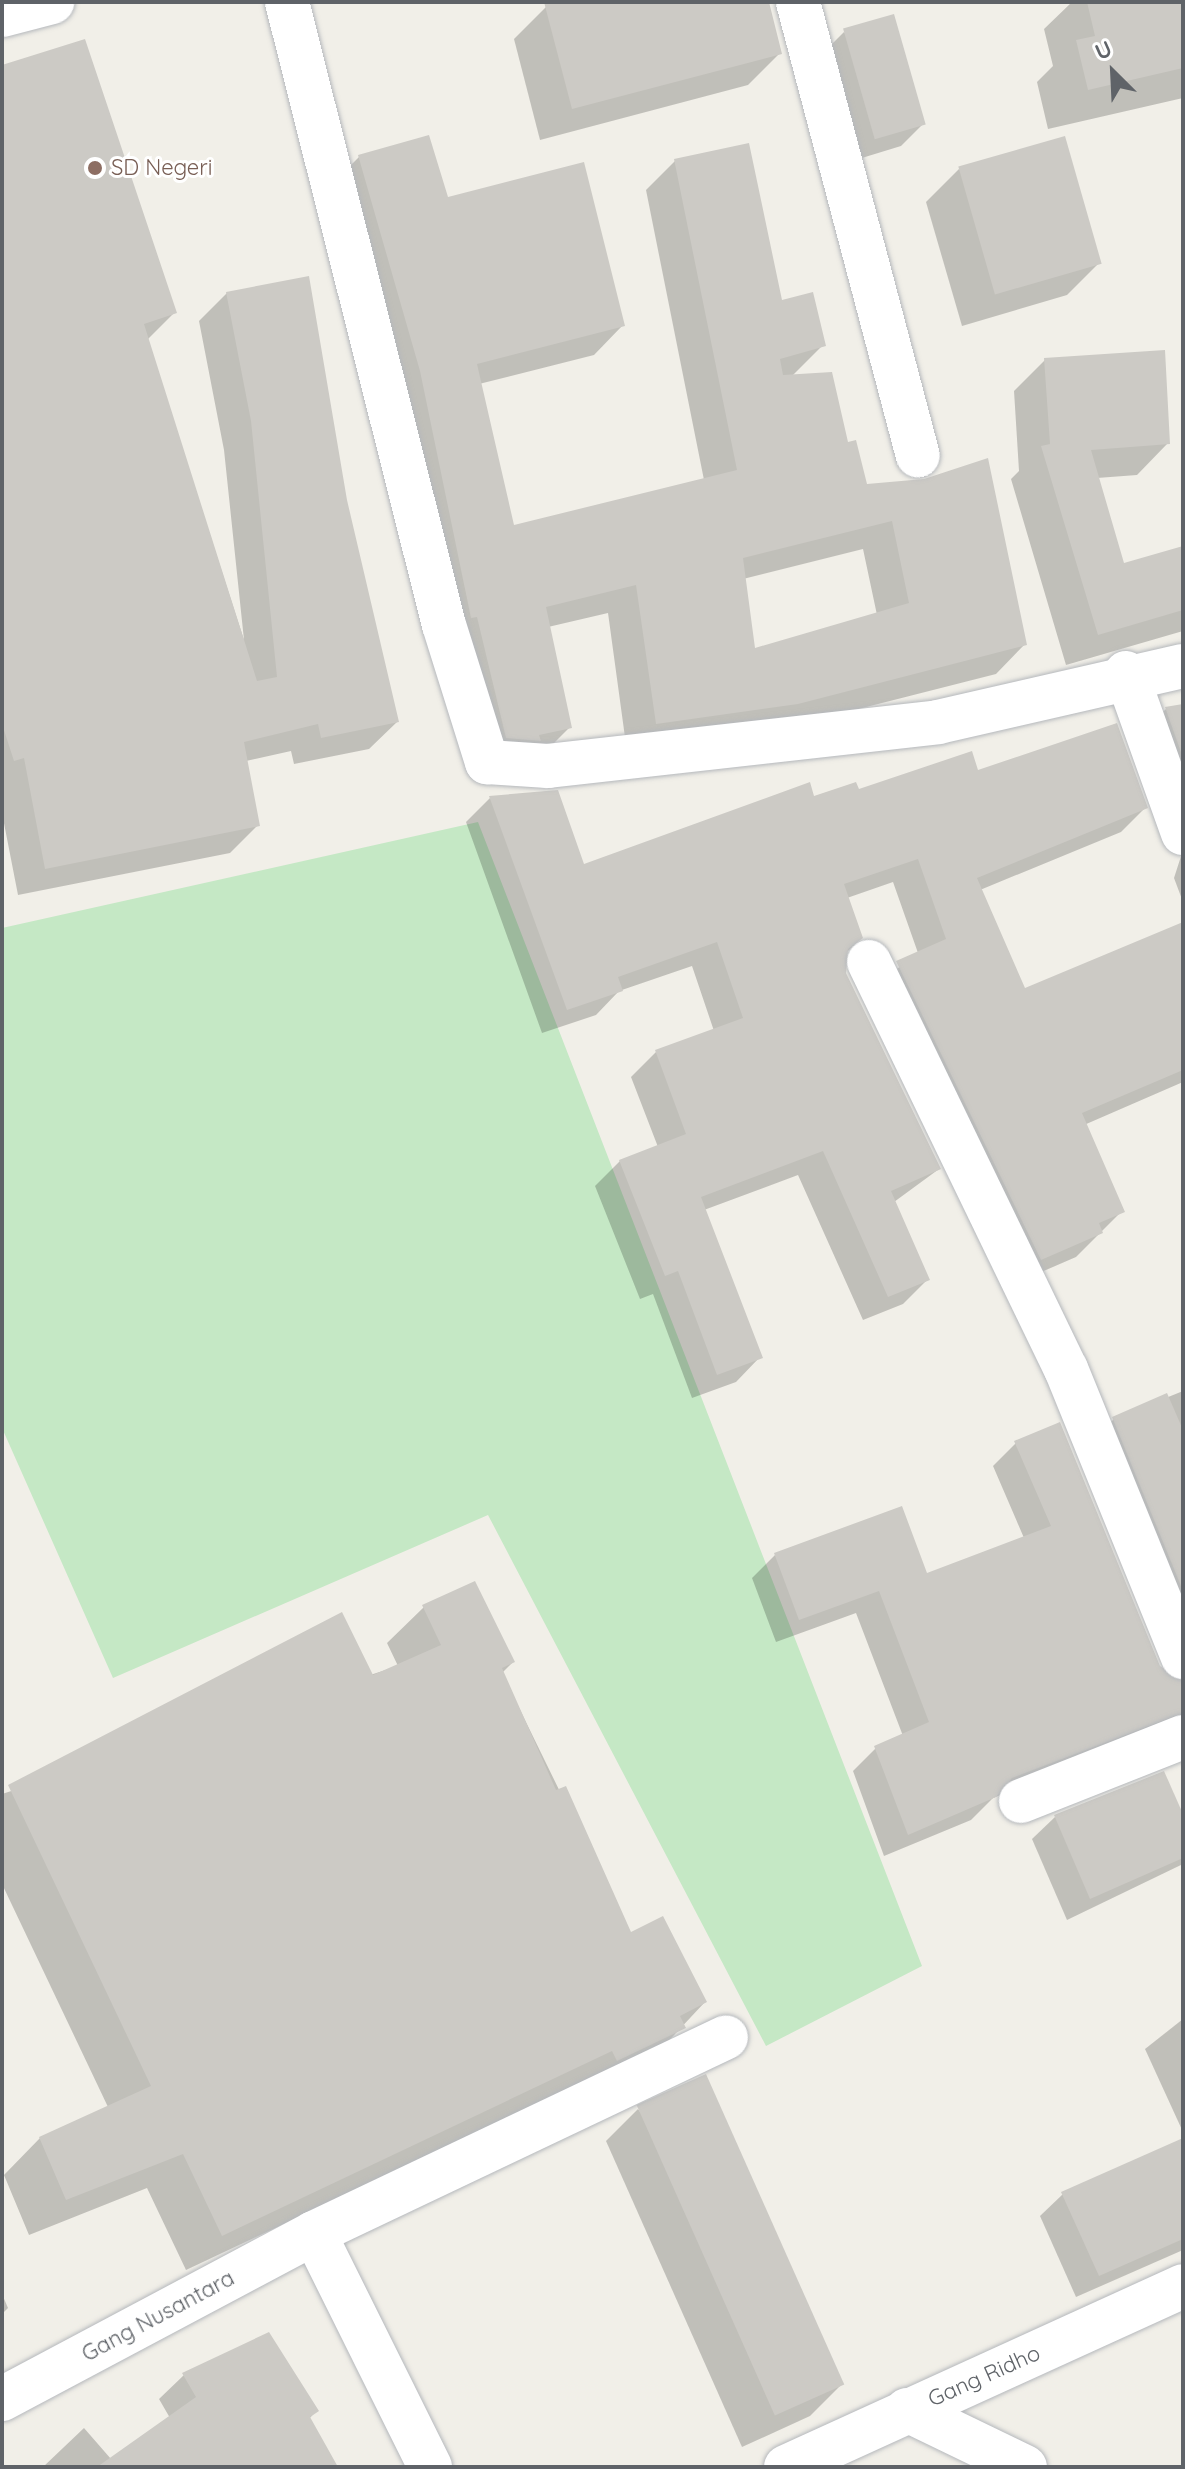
<!DOCTYPE html>
<style>
body{margin:0}
#map{position:relative;width:1185px;height:2469px;overflow:hidden;background:#f1efe8;font-family:Quicksand,sans-serif}
div>[style]{position:absolute}
.green>*{inset:0;background:#c5e8c5}
.shadow>*{inset:0;background:#0003}
.building>*{inset:0;background:#cccac5;transform-origin:0 0}
.roads{filter:drop-shadow(0 0 2px #b5b8bc) drop-shadow(0 0 2px #b5b8bc)}
.minor>*{height:44px;margin:-22px;padding:0 22px;transform-origin:22px;border-radius:22px;background:#fff}
.dots>*{width:22px;height:22px;translate:-50% -50%;box-sizing:border-box;border:4px solid #fff;border-radius:50%}
span{translate:-50% -50%;white-space:nowrap;text-align:center;line-height:1.15;-webkit-text-stroke:6px #fff;paint-order:stroke}
.education-label{font-size:22px;color:#785e54}
.left{translate:0 -50%;text-align:left}
.street-label{font-size:22px;color:#5f6368}
.frame{position:absolute;inset:0;border:4px solid #5f6368;pointer-events:none}
.north{position:absolute;left:1073px;top:32px;width:80px;height:80px;-webkit-text-stroke:6px #fff;paint-order:stroke;rotate:336deg;font-size:22px;font-weight:700;line-height:32px;text-align:center;color:#5f6368}
.north::after{content:'';display:block;margin:auto;width:28px;height:36px;background:#5f6368;clip-path:polygon(50% 0,100% 100%,50% 72%,0 100%)}
</style>
<div id="map">
<div class="green">
<div style="clip-path:polygon(478px 822px,922px 1966px,766px 2046px,488px 1515px,113px 1678px,2px 1428px,2px 928px)"></div>
</div>
<div class="shadow">
<div style="clip-path:polygon(566px 2px,767px 2px,780px 53px,748px 85px,540px 140px,514px 39px,546px 7px)"></div>
<div style="clip-path:polygon(1072px 2px,1183px 2px,1183px 98px,1048px 129px,1037px 82px,1053px 66px,1044px 29px)"></div>
<div style="clip-path:polygon(844px 32px,923px 124px,901px 146px,852px 161px,822px 54px)"></div>
<div style="clip-path:polygon(2px 67px,175px 312px,147px 340px,244px 640px,224px 450px,199px 321px,227px 293px,345px 500px,397px 722px,369px 749px,294px 764px,291px 751px,246px 761px,258px 825px,230px 853px,18px 895px,2px 813px)"></div>
<div style="clip-path:polygon(evenodd,359px 157px,446px 200px,623px 325px,594px 355px,479px 384px,513px 528px,704px 480px,646px 190px,675px 161px,781px 302px,823px 345px,792px 376px,846px 444px,865px 486px,1025px 644px,996px 674px,768px 732px,627px 752px,608px 613px,548px 627px,570px 727px,541px 756px,510px 769px,330px 186px,359px 157px,863px 549px,877px 615px,754px 651px,743px 579px,863px 549px)"></div>
<div style="clip-path:polygon(959px 169px,1099px 263px,1067px 295px,962px 326px,926px 202px)"></div>
<div style="clip-path:polygon(1045px 360px,1168px 443px,1137px 475px,1097px 478px,1123px 566px,1183px 549px,1183px 631px,1066px 665px,1011px 479px,1019px 471px,1014px 391px)"></div>
<div style="clip-path:polygon(1183px 706px,1183px 902px,1174px 878px,1183px 850px,1141px 733px,1166px 709px)"></div>
<div style="clip-path:polygon(977px 773px,1145px 808px,1121px 832px,980px 890px,1024px 991px,1183px 924px,1183px 1082px,1084px 1125px,1122px 1211px,1076px 1257px,1016px 1283px,873px 987px,918px 953px,893px 882px,847px 898px,861px 938px,846px 953px,844px 973px,939px 1169px,894px 1202px,927px 1280px,903px 1304px,863px 1320px,798px 1175px,704px 1210px,760px 1357px,736px 1382px,692px 1398px,653px 1294px,640px 1299px,595px 1186px,620px 1161px,658px 1147px,631px 1077px,656px 1052px,714px 1031px,692px 966px,619px 991px,596px 1015px,542px 1033px,466px 822px,490px 798px,583px 867px,813px 799px)"></div>
<div style="clip-path:polygon(1183px 1391px,1183px 1669px,1091px 1442px,1114px 1419px)"></div>
<div style="clip-path:polygon(1016px 1443px,1158px 1668px,1183px 1683px,1183px 1713px,1157px 1735px,993px 1798px,971px 1820px,884px 1856px,853px 1771px,876px 1748px,903px 1736px,856px 1613px,776px 1642px,752px 1578px,775px 1555px,926px 1576px,1024px 1538px,993px 1466px)"></div>
<div style="clip-path:polygon(424px 1607px,513px 1662px,502px 1673px,630px 1935px,705px 2002px,647px 2064px,576px 2086px,186px 2270px,147px 2188px,29px 2235px,4px 2175px,40px 2138px,108px 2107px,2px 1884px,2px 1794px,398px 1666px,387px 1643px)"></div>
<div style="clip-path:polygon(1055px 1817px,1183px 1819px,1183px 1864px,1067px 1920px,1032px 1839px)"></div>
<div style="clip-path:polygon(1183px 2019px,1183px 2132px,1145px 2049px)"></div>
<div style="clip-path:polygon(638px 2109px,842px 2384px,810px 2416px,742px 2447px,606px 2141px)"></div>
<div style="clip-path:polygon(1183px 2140px,1183px 2250px,1076px 2297px,1040px 2216px,1063px 2194px)"></div>
<div style="clip-path:polygon(2px 2294px,8px 2308px,2px 2314px)"></div>
<div style="clip-path:polygon(184px 2375px,317px 2410px,309px 2419px,320px 2467px,43px 2467px,84px 2428px,111px 2459px,170px 2418px,159px 2399px)"></div>
</div>
<div class="building">
<div style="clip-path:polygon(544px 2px,769px 2px,782px 54px,572px 109px)"></div>
<div style="clip-path:polygon(1087px 2px,1183px 2px,1183px 68px,1088px 90px,1076px 40px,1095px 36px)"></div>
<div style="left:894px;top:14px;width:115px;height:53px;rotate:74deg"></div>
<div style="clip-path:polygon(85px 39px,177px 313px,144px 324px,257px 681px,277px 677px,251px 421px,226px 292px,309px 276px,347px 500px,399px 722px,321px 738px,318px 724px,244px 742px,260px 826px,45px 869px,24px 758px,14px 761px,2px 724px,2px 65px)"></div>
<div style="clip-path:polygon(evenodd,429px 135px,448px 197px,584px 162px,625px 326px,477px 364px,514px 525px,737px 470px,674px 159px,749px 143px,782px 300px,813px 292px,826px 346px,780px 359px,783px 375px,832px 372px,848px 442px,856px 440px,867px 484px,924px 479px,988px 458px,1027px 645px,798px 704px,656px 724px,636px 585px,546px 607px,572px 728px,539px 735px,541px 741px,506px 738px,477px 617px,471px 618px,420px 371px,358px 155px,429px 135px,892px 521px,909px 603px,755px 648px,743px 558px,892px 521px)"></div>
<div style="left:1065px;top:136px;width:133px;height:111px;rotate:74deg"></div>
<div style="clip-path:polygon(1165px 350px,1170px 444px,1091px 450px,1124px 563px,1183px 546px,1183px 610px,1098px 635px,1041px 446px,1050px 444px,1044px 358px)"></div>
<div style="clip-path:polygon(1183px 704px,1183px 758px,1165px 707px)"></div>
<div style="clip-path:polygon(1117px 723px,1148px 808px,977px 878px,1025px 988px,1183px 922px,1183px 1070px,1082px 1113px,1125px 1212px,1099px 1223px,1103px 1233px,1041px 1260px,896px 961px,946px 939px,918px 859px,844px 884px,863px 938px,848px 949px,846px 973px,941px 1169px,891px 1191px,930px 1280px,888px 1297px,823px 1151px,701px 1197px,763px 1358px,717px 1375px,678px 1271px,665px 1276px,619px 1160px,686px 1134px,655px 1050px,743px 1018px,717px 942px,618px 977px,623px 991px,567px 1010px,489px 796px,558px 790px,584px 864px,810px 782px,814px 796px,856px 782px,859px 789px,972px 751px,978px 770px)"></div>
<div style="clip-path:polygon(1167px 1393px,1183px 1430px,1183px 1591px,1112px 1417px)"></div>
<div style="clip-path:polygon(1060px 1422px,1160px 1666px,1183px 1681px,1183px 1713px,1012px 1778px,996px 1797px,908px 1835px,874px 1746px,929px 1722px,879px 1591px,799px 1620px,774px 1553px,902px 1506px,927px 1573px,1051px 1526px,1014px 1441px)"></div>
<div style="clip-path:polygon(475px 1581px,515px 1662px,502px 1668px,556px 1790px,566px 1786px,631px 1932px,663px 1916px,707px 2002px,680px 2016px,686px 2028px,617px 2061px,612px 2051px,222px 2236px,183px 2154px,66px 2200px,39px 2137px,151px 2086px,8px 1785px,342px 1612px,373px 1675px,441px 1645px,422px 1605px)"></div>
<div style="clip-path:polygon(1164px 1771px,1183px 1814px,1183px 1858px,1090px 1899px,1054px 1815px)"></div>
<div style="left:706px;top:2074px;width:340px;height:76px;rotate:66deg"></div>
<div style="clip-path:polygon(1183px 2138px,1183px 2239px,1099px 2276px,1061px 2192px)"></div>
<div style="clip-path:polygon(269px 2332px,319px 2411px,310px 2417px,338px 2467px,97px 2467px,196px 2397px,182px 2373px)"></div>
</div>
<div class="roads">
<div class="minor">
<div style="left:287px;top:2px;width:642px;rotate:75.86deg"></div>
<div style="left:444px;top:625px;width:144px;rotate:72.6deg"></div>
<div style="left:487px;top:762px;width:61px;rotate:3.8deg"></div>
<div style="left:548px;top:766px;width:392px;rotate:-6.4deg"></div>
<div style="left:938px;top:722px;width:251px;rotate:-12.9deg"></div>
<div style="left:798px;top:2px;width:469px;rotate:75.2deg"></div>
<div style="left:2px;top:15px;width:52px;rotate:-14.6deg"></div>
<div style="left:1126px;top:673px;width:170px;rotate:70.4deg"></div>
<div style="left:869px;top:962px;width:452px;rotate:64.2deg"></div>
<div style="left:1066px;top:1369px;width:311px;rotate:67.9deg"></div>
<div style="left:1021px;top:1801px;width:174px;rotate:-21.6deg"></div>
<div style="left:314px;top:2233px;width:261px;rotate:63.6deg"></div>
<div style="left:2px;top:2399px;width:353px;rotate:-28deg"></div>
<div style="left:314px;top:2233px;width:456px;rotate:-25.4deg"></div>
<div style="left:907px;top:2410px;width:131px;rotate:25.8deg"></div>
<div style="left:786px;top:2467px;width:436px;rotate:-24.5deg"></div>
</div>
</div>
<div class="dots">
<div style="left:95px;top:168px;background:#8d6e63"></div>
</div>
<div class="education-label">
<span class="left" style="left:111px;top:168px">SD Negeri</span>
</div>
<div class="street-label">
<span style="left:158px;top:2316px;rotate:-28deg">Gang Nusantara</span>
<span style="left:984px;top:2376px;rotate:-24deg">Gang Ridho</span>
</div>
<div class="frame"></div>
<div class="north">U</div>
</div>
